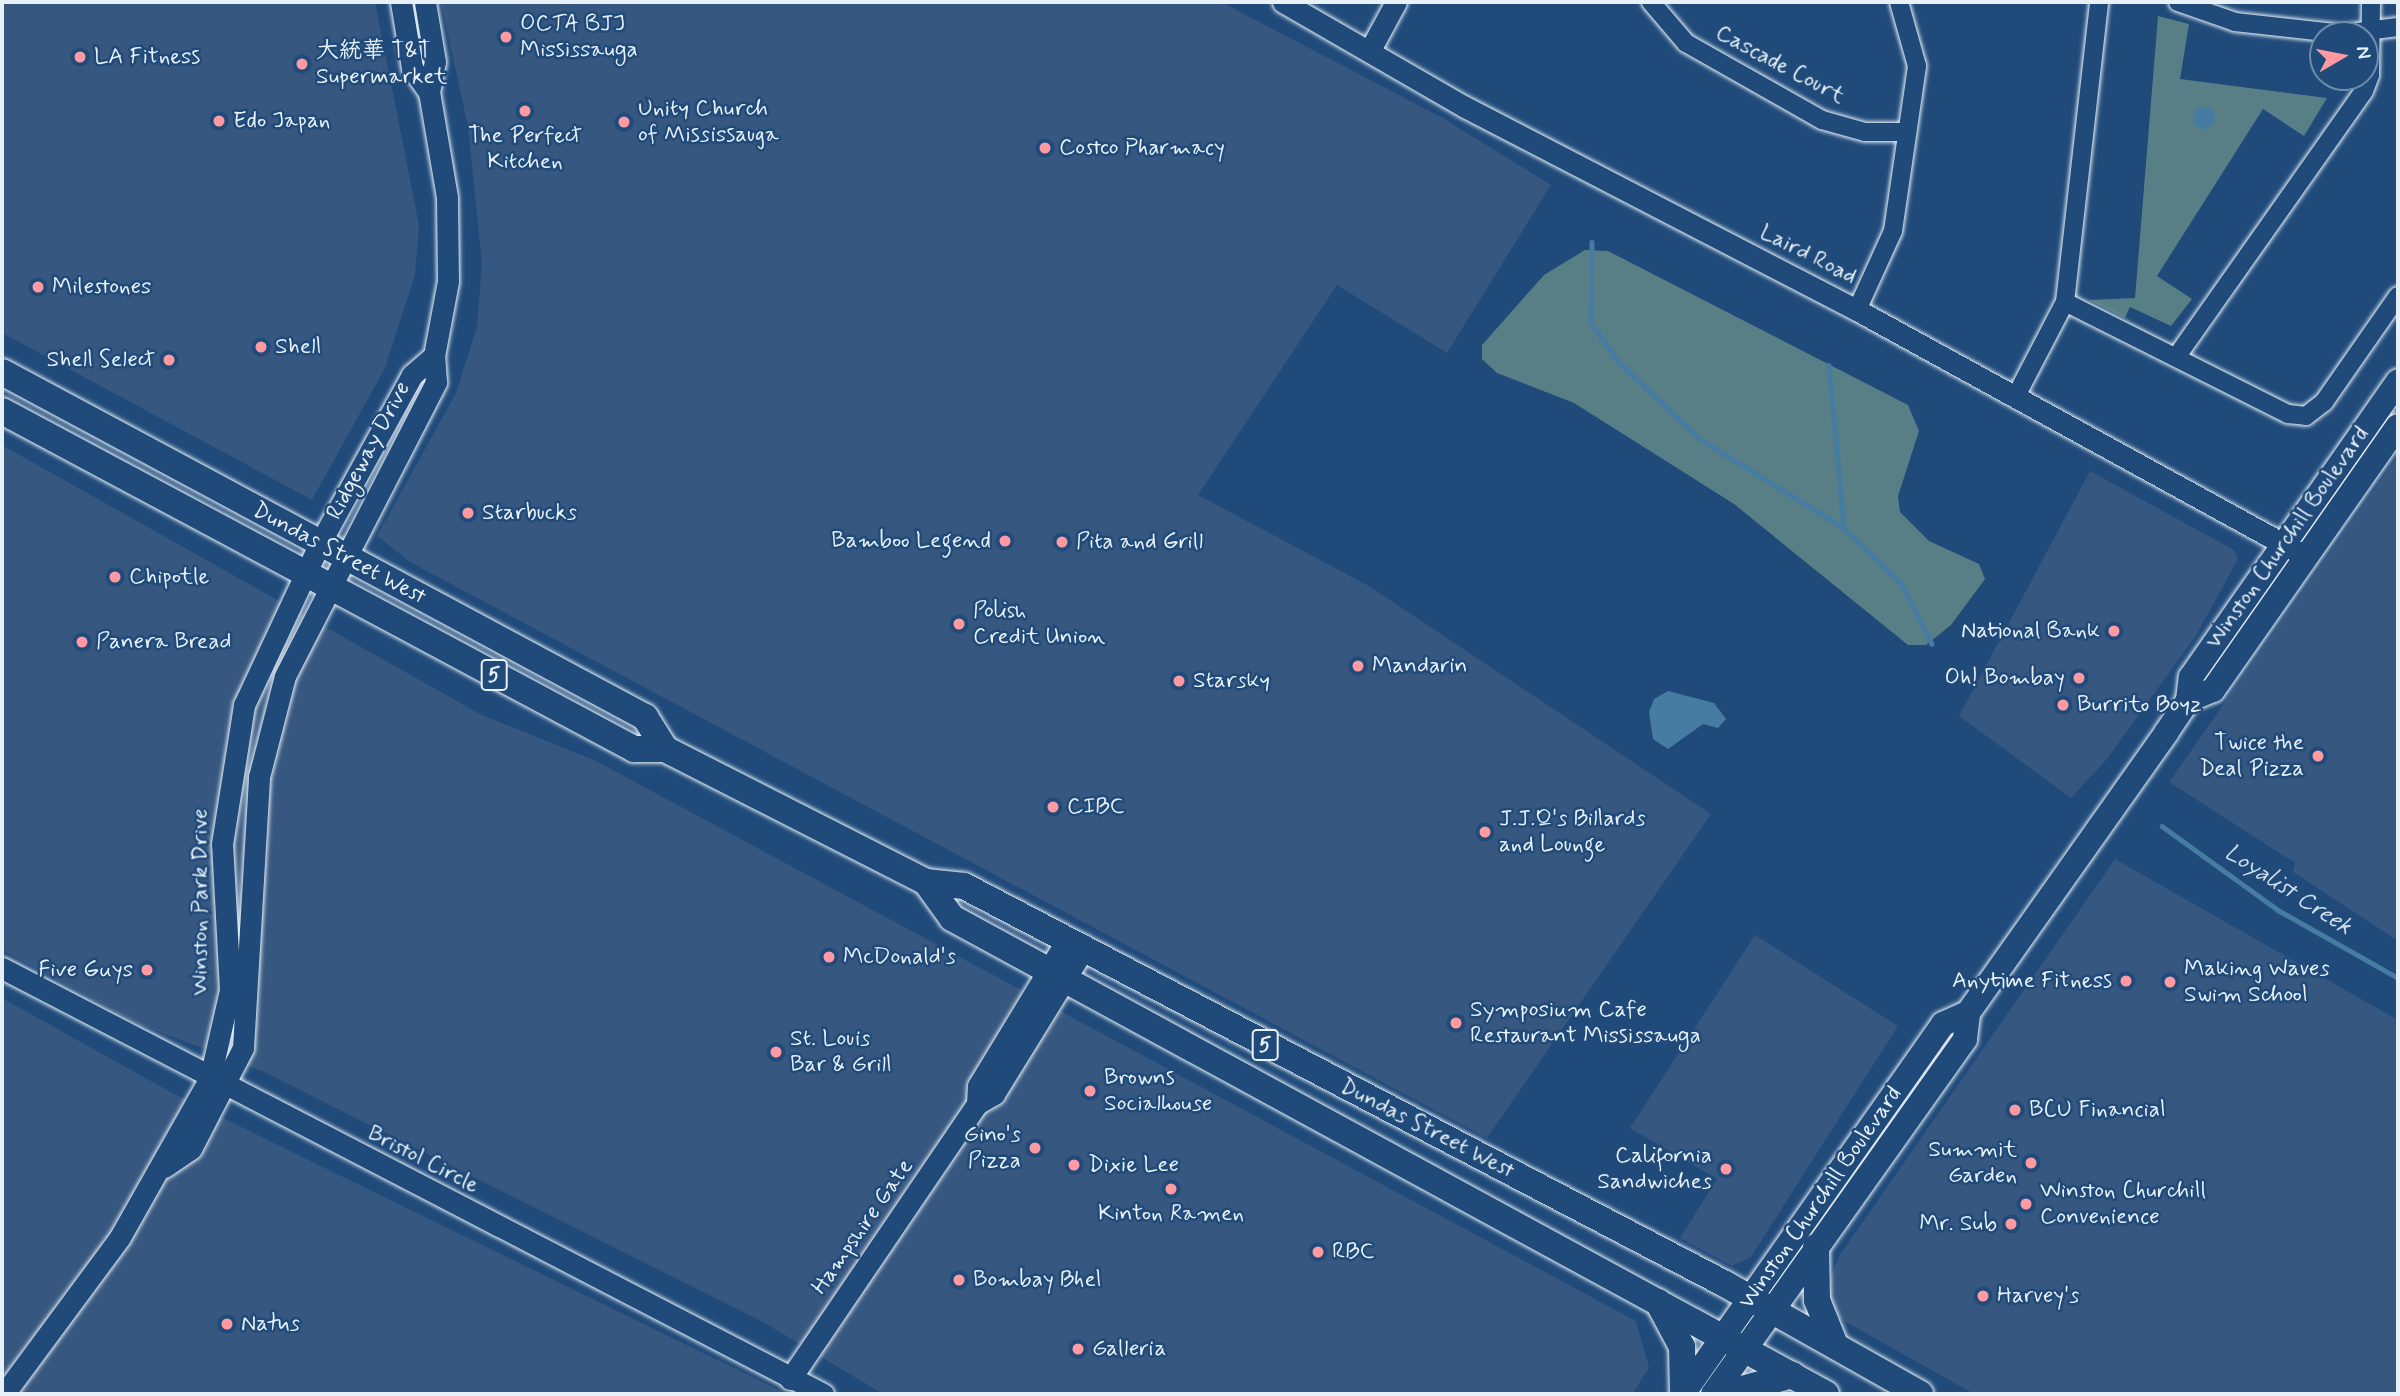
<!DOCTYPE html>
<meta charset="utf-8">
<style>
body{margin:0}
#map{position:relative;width:2400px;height:1396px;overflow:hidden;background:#1f4a7a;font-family:Mynerve,"LXGW WenKai TC",sans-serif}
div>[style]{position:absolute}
.built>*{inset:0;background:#36577f}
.green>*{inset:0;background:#577f85}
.water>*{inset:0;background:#467ca2}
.round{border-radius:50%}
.stream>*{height:4.5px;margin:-2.25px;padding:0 2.25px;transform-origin:2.25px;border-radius:2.25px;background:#467ca2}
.roads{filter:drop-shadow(0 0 2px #e8f1f8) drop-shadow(0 0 2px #e8f1f8)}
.minor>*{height:18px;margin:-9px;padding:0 9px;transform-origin:9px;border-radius:9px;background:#1f4a7a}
.tertiary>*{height:21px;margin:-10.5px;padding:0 10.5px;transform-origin:10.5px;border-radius:10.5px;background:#1f4a7a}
.secondary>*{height:24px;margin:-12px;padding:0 12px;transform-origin:12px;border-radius:12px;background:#1f4a7a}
.primary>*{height:26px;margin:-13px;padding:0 13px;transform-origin:13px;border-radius:13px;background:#1f4a7a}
.dots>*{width:19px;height:19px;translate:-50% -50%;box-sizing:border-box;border:4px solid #1f4a7a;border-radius:50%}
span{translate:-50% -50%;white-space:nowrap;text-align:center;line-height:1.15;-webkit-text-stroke:5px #1f4a7a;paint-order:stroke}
.shield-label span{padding:2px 5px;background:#1f4a7a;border:2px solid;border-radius:5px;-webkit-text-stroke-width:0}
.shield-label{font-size:21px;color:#e8f1f8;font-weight:700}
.poi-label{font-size:23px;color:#e8f1f8}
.left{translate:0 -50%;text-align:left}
.right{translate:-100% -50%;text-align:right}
.street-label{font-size:23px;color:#e8f1f8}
.water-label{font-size:24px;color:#d0dfeb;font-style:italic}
.frame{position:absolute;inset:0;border:4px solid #e8f1f8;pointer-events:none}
.north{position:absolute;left:2309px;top:21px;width:70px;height:70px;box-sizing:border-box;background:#1f4a7a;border:2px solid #6f8dac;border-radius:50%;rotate:80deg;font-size:19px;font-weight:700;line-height:28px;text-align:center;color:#e8f1f8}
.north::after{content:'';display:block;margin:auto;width:24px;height:32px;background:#ff9aa2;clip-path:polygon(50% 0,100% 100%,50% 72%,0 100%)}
</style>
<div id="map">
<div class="built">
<div style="clip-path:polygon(2px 2px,375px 2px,419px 225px,415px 275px,385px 368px,312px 500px,2px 333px)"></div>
<div style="clip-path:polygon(441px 2px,1221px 2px,1441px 117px,1551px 185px,1447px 353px,1337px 285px,1198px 495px,1369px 586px,1711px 814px,1487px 1138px,410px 562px,377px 536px,456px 393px,477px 326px,482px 263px,468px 127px)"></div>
<div style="clip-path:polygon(2px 445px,480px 714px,596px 761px,1636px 1321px,1649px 1367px,1633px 1394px,883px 1394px,763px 1322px,262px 1071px,139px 1024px,2px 950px)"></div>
<div style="clip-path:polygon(2398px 456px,2398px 941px,2293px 872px,2295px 863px,2169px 782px)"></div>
<div style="clip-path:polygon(2090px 471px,2234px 550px,2238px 559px,2197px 634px,2107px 759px,2071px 798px,1959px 716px)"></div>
<div style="clip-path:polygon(2115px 859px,2398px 1020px,2398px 1394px,1974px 1394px,1844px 1321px,1831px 1307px,1828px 1286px,1839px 1256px)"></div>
<div style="clip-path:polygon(1755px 935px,1898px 1026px,1751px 1257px,1732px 1266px,1680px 1238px,1717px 1179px,1630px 1128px)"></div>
<div style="clip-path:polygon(2px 998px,176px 1095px,787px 1394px,2px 1394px)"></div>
</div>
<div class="green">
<div style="clip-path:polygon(2158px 16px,2189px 24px,2180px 79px,2327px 98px,2304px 136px,2263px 109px,2157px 276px,2192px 299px,2171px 326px,2130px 307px,2125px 318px,2089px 300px,2135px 298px)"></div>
<div style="clip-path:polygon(1585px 250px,1608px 251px,1908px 405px,1919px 431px,1898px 496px,1900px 512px,1929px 541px,1979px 564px,1985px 579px,1951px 625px,1926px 645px,1908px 645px,1734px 504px,1574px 403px,1497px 373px,1482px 359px,1482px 345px,1544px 275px)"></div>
</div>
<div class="water">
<div class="round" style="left:2193px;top:107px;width:22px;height:22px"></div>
<div style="clip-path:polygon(1668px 691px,1714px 703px,1726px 719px,1718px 728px,1703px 724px,1668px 749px,1653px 739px,1649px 712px,1654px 699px)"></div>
</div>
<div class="stream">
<div style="left:1592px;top:242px;width:80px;rotate:90.7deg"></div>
<div style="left:1591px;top:322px;width:46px;rotate:55.6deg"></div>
<div style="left:1617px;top:360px;width:115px;rotate:43.6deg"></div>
<div style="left:1700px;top:439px;width:169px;rotate:31.7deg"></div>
<div style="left:1844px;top:528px;width:79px;rotate:44deg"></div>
<div style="left:1901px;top:583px;width:68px;rotate:63.1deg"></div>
<div style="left:1829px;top:365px;width:163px;rotate:84.7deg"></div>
<div style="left:2162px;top:826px;width:143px;rotate:35.9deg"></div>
<div style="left:2278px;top:910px;width:138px;rotate:29.5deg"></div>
</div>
<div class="roads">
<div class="minor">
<div style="left:1651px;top:2px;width:54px;rotate:49.5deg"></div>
<div style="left:1686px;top:43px;width:156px;rotate:29.5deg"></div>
<div style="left:1822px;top:120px;width:45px;rotate:15.6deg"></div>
<div style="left:1865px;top:132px;width:42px"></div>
<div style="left:2178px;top:2px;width:60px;rotate:19.3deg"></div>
<div style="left:2235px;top:22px;width:109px;rotate:6.3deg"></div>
<div style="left:2343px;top:34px;width:55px;rotate:-7.3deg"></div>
<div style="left:2065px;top:302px;width:250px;rotate:26.7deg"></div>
<div style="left:2288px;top:414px;width:18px;rotate:6deg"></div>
<div style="left:2306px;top:416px;width:23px;rotate:-38deg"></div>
<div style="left:2324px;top:402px;width:129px;rotate:-55.1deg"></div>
<div style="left:1857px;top:310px;width:87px;rotate:-65.5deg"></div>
<div style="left:1893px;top:231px;width:167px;rotate:-81.7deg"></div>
<div style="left:1917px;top:66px;width:66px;rotate:-105.7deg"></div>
<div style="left:2177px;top:356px;width:324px;rotate:-54.8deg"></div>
<div style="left:2364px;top:91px;width:17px;rotate:-69deg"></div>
<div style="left:2370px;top:75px;width:73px;rotate:-89.2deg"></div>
<div style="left:2016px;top:396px;width:106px;rotate:-62.5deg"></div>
<div style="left:2065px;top:302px;width:302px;rotate:-83.5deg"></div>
</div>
<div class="tertiary">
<div style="left:401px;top:2px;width:67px;rotate:80.5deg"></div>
<div style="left:412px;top:68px;width:29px;rotate:55deg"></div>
<div style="left:1283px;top:2px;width:210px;rotate:30deg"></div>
<div style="left:1465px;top:107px;width:441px;rotate:27.4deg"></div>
<div style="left:1857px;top:310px;width:513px;rotate:28.76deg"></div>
<div style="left:1370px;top:50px;width:55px;rotate:-61.6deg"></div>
<div style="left:2px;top:968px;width:925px;rotate:27.42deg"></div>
<div style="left:977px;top:1104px;width:18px;rotate:-87deg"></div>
<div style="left:978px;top:1086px;width:170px;rotate:-58.7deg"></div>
<div style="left:164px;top:1167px;width:32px;rotate:-34deg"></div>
<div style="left:191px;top:1149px;width:114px;rotate:-62.8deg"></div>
<div style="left:243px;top:1048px;width:271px;rotate:-86.6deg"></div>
<div style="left:259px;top:777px;width:104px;rotate:-75.6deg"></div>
<div style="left:285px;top:676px;width:331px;rotate:-62.8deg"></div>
<div style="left:436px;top:382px;width:26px;rotate:-94deg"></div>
<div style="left:434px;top:356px;width:76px;rotate:-79.4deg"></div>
<div style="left:448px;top:281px;width:84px;rotate:-90.7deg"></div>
<div style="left:447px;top:197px;width:107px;rotate:-99.7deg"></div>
<div style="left:429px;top:92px;width:31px;rotate:-79deg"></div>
<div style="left:435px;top:62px;width:61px;rotate:-99.5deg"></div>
<div style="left:790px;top:1379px;width:333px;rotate:-55.8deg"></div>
<div style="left:977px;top:1104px;width:20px;rotate:-30deg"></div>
<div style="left:994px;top:1094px;width:169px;rotate:-58.3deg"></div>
<div style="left:4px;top:1394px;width:195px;rotate:-53.5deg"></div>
<div style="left:120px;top:1237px;width:183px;rotate:-60.5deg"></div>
<div style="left:210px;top:1078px;width:90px;rotate:-77.2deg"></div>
<div style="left:230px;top:990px;width:146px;rotate:-93.1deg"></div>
<div style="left:222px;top:844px;width:141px;rotate:-81deg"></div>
<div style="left:244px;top:705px;width:179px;rotate:-64.9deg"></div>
<div style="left:320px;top:543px;width:192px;rotate:-61.3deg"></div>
<div style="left:412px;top:375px;width:29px;rotate:-41deg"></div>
</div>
<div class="secondary">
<div style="left:2188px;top:700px;width:27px;rotate:-22deg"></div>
<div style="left:2213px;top:690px;width:322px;rotate:-55deg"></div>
<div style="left:1683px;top:1394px;width:452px;rotate:-54.9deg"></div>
<div style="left:1943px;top:1024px;width:27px;rotate:-24deg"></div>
<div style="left:1713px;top:1394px;width:435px;rotate:-54.6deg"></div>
<div style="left:1965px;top:1039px;width:26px;rotate:-83deg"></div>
<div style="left:1968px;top:1013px;width:343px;rotate:-54.7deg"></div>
<div style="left:2166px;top:733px;width:40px;rotate:-56deg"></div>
<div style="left:2188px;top:700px;width:23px;rotate:-83deg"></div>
<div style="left:2191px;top:677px;width:361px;rotate:-55deg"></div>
</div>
<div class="primary">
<div style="left:2px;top:372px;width:730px;rotate:28.22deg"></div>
<div style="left:645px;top:717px;width:38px;rotate:58deg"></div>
<div style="left:2px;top:411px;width:717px;rotate:28.14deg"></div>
<div style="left:634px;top:749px;width:31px"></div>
<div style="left:665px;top:749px;width:293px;rotate:27deg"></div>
<div style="left:926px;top:882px;width:38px;rotate:6deg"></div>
<div style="left:964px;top:886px;width:859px;rotate:27.61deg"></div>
<div style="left:1725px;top:1284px;width:224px;rotate:29.4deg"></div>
<div style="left:926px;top:882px;width:44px;rotate:54.2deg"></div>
<div style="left:952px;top:918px;width:995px;rotate:28.57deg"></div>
<div style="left:1816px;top:1247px;width:53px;rotate:88.9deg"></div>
<div style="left:1817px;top:1300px;width:48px;rotate:68.2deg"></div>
<div style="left:1658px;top:1302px;width:51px;rotate:61.9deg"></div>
<div style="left:1682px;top:1347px;width:47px;rotate:88.8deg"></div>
<div style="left:1724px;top:1394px;width:71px;rotate:-15.6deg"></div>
</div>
</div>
<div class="dots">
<div style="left:506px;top:37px;background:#ff9aa2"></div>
<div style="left:80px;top:57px;background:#ff9aa2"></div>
<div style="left:302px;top:64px;background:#ff9aa2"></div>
<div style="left:525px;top:111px;background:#ff9aa2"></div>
<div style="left:219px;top:121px;background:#ff9aa2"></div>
<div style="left:624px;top:122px;background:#ff9aa2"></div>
<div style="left:1045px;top:148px;background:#ff9aa2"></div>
<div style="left:38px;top:287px;background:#ff9aa2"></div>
<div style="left:261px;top:347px;background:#ff9aa2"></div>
<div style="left:169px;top:360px;background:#ff9aa2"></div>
<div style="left:468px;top:513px;background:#ff9aa2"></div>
<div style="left:1005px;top:541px;background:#ff9aa2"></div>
<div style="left:1062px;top:542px;background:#ff9aa2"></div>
<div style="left:115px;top:577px;background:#ff9aa2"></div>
<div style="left:959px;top:624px;background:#ff9aa2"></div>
<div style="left:2114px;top:631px;background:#ff9aa2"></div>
<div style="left:82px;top:642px;background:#ff9aa2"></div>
<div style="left:1358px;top:666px;background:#ff9aa2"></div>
<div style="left:2079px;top:678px;background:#ff9aa2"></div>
<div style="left:1179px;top:681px;background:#ff9aa2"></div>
<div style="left:2063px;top:705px;background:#ff9aa2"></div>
<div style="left:2318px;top:756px;background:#ff9aa2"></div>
<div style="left:1053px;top:807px;background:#ff9aa2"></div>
<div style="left:1485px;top:832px;background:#ff9aa2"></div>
<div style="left:829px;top:957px;background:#ff9aa2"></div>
<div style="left:147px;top:970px;background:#ff9aa2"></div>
<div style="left:2126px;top:981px;background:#ff9aa2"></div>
<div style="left:2170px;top:982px;background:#ff9aa2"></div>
<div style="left:1456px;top:1023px;background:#ff9aa2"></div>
<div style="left:776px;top:1052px;background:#ff9aa2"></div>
<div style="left:1090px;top:1091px;background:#ff9aa2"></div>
<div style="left:2015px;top:1110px;background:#ff9aa2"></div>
<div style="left:1035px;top:1148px;background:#ff9aa2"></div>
<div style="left:2031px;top:1163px;background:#ff9aa2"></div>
<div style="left:1074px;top:1165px;background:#ff9aa2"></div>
<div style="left:1726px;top:1169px;background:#ff9aa2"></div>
<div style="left:1171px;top:1189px;background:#ff9aa2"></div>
<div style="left:2026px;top:1204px;background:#ff9aa2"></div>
<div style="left:2011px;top:1224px;background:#ff9aa2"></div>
<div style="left:1318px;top:1252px;background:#ff9aa2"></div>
<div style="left:959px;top:1280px;background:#ff9aa2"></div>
<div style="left:1983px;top:1296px;background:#ff9aa2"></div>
<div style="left:227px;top:1324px;background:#ff9aa2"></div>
<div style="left:1078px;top:1349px;background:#ff9aa2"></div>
</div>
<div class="shield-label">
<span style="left:494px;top:675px">5</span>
<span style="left:1265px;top:1045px">5</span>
</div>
<div class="poi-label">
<span class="left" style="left:520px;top:37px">OCTA BJJ<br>Mississauga</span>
<span class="left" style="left:316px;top:64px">大統華 T&amp;T<br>Supermarket</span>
<span class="left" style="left:94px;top:57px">LA Fitness</span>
<span class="left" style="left:638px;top:122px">Unity Church<br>of Mississauga</span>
<span class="left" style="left:233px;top:121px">Edo Japan</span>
<span style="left:525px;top:149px">The Perfect<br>Kitchen</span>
<span class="left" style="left:1059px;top:148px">Costco Pharmacy</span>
<span class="left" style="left:52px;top:287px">Milestones</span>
<span class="left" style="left:275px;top:347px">Shell</span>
<span class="right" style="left:155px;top:360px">Shell Select</span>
<span class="left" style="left:482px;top:513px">Starbucks</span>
<span class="right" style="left:991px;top:541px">Bamboo Legend</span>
<span class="left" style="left:1076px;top:542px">Pita and Grill</span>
<span class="left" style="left:129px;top:577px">Chipotle</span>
<span class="left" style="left:973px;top:624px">Polish<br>Credit Union</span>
<span class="right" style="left:2100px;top:631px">National Bank</span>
<span class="left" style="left:96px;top:642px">Panera Bread</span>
<span class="left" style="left:1372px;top:666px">Mandarin</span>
<span class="right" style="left:2065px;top:678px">Oh! Bombay</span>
<span class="left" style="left:1193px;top:681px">Starsky</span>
<span class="left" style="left:2077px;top:705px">Burrito Boyz</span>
<span class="right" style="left:2304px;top:756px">Twice the<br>Deal Pizza</span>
<span class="left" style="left:1067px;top:807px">CIBC</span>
<span class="left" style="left:1499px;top:832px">J.J.Q's Billards<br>and Lounge</span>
<span class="left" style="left:843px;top:957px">McDonald's</span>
<span class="left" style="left:2184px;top:982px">Making Waves<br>Swim School</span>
<span class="right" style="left:133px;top:970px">Five Guys</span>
<span class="right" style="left:2112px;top:981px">Anytime Fitness</span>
<span class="left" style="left:1470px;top:1023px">Symposium Cafe<br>Restaurant Mississauga</span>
<span class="left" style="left:790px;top:1052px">St. Louis<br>Bar &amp; Grill</span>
<span class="left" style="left:1104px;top:1091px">Browns<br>Socialhouse</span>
<span class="left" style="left:2029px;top:1110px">BCU Financial</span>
<span class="right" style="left:1021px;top:1148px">Gino's<br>Pizza</span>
<span class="right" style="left:2017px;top:1163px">Summit<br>Garden</span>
<span class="right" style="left:1712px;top:1169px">California<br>Sandwiches</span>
<span class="left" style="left:1088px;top:1165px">Dixie Lee</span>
<span class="left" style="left:2040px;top:1204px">Winston Churchill<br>Convenience</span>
<span style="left:1171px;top:1214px">Kinton Ramen</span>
<span class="right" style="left:1997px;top:1224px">Mr. Sub</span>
<span class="left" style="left:1332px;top:1252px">RBC</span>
<span class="left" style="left:973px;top:1280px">Bombay Bhel</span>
<span class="left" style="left:1997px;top:1296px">Harvey's</span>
<span class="left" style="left:241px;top:1324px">Natus</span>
<span class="left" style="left:1092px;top:1349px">Galleria</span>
</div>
<div class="street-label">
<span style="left:1780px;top:65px;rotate:28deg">Cascade Court</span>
<span style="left:1808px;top:255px;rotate:27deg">Laird Road</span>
<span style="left:369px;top:451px;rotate:-62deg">Ridgeway Drive</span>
<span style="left:2288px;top:538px;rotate:-55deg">Winston Churchill Boulevard</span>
<span style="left:339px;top:554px;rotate:28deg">Dundas Street West</span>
<span style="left:201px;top:902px;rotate:-90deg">Winston Park Drive</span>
<span style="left:1427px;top:1129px;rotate:27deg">Dundas Street West</span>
<span style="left:423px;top:1160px;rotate:27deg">Bristol Circle</span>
<span style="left:1821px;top:1198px;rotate:-55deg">Winston Churchill Boulevard</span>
<span style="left:863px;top:1227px;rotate:-55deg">Hampshire Gate</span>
</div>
<div class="water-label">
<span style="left:2288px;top:890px;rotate:33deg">Loyalist Creek</span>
</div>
<div class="frame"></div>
<div class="north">N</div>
</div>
